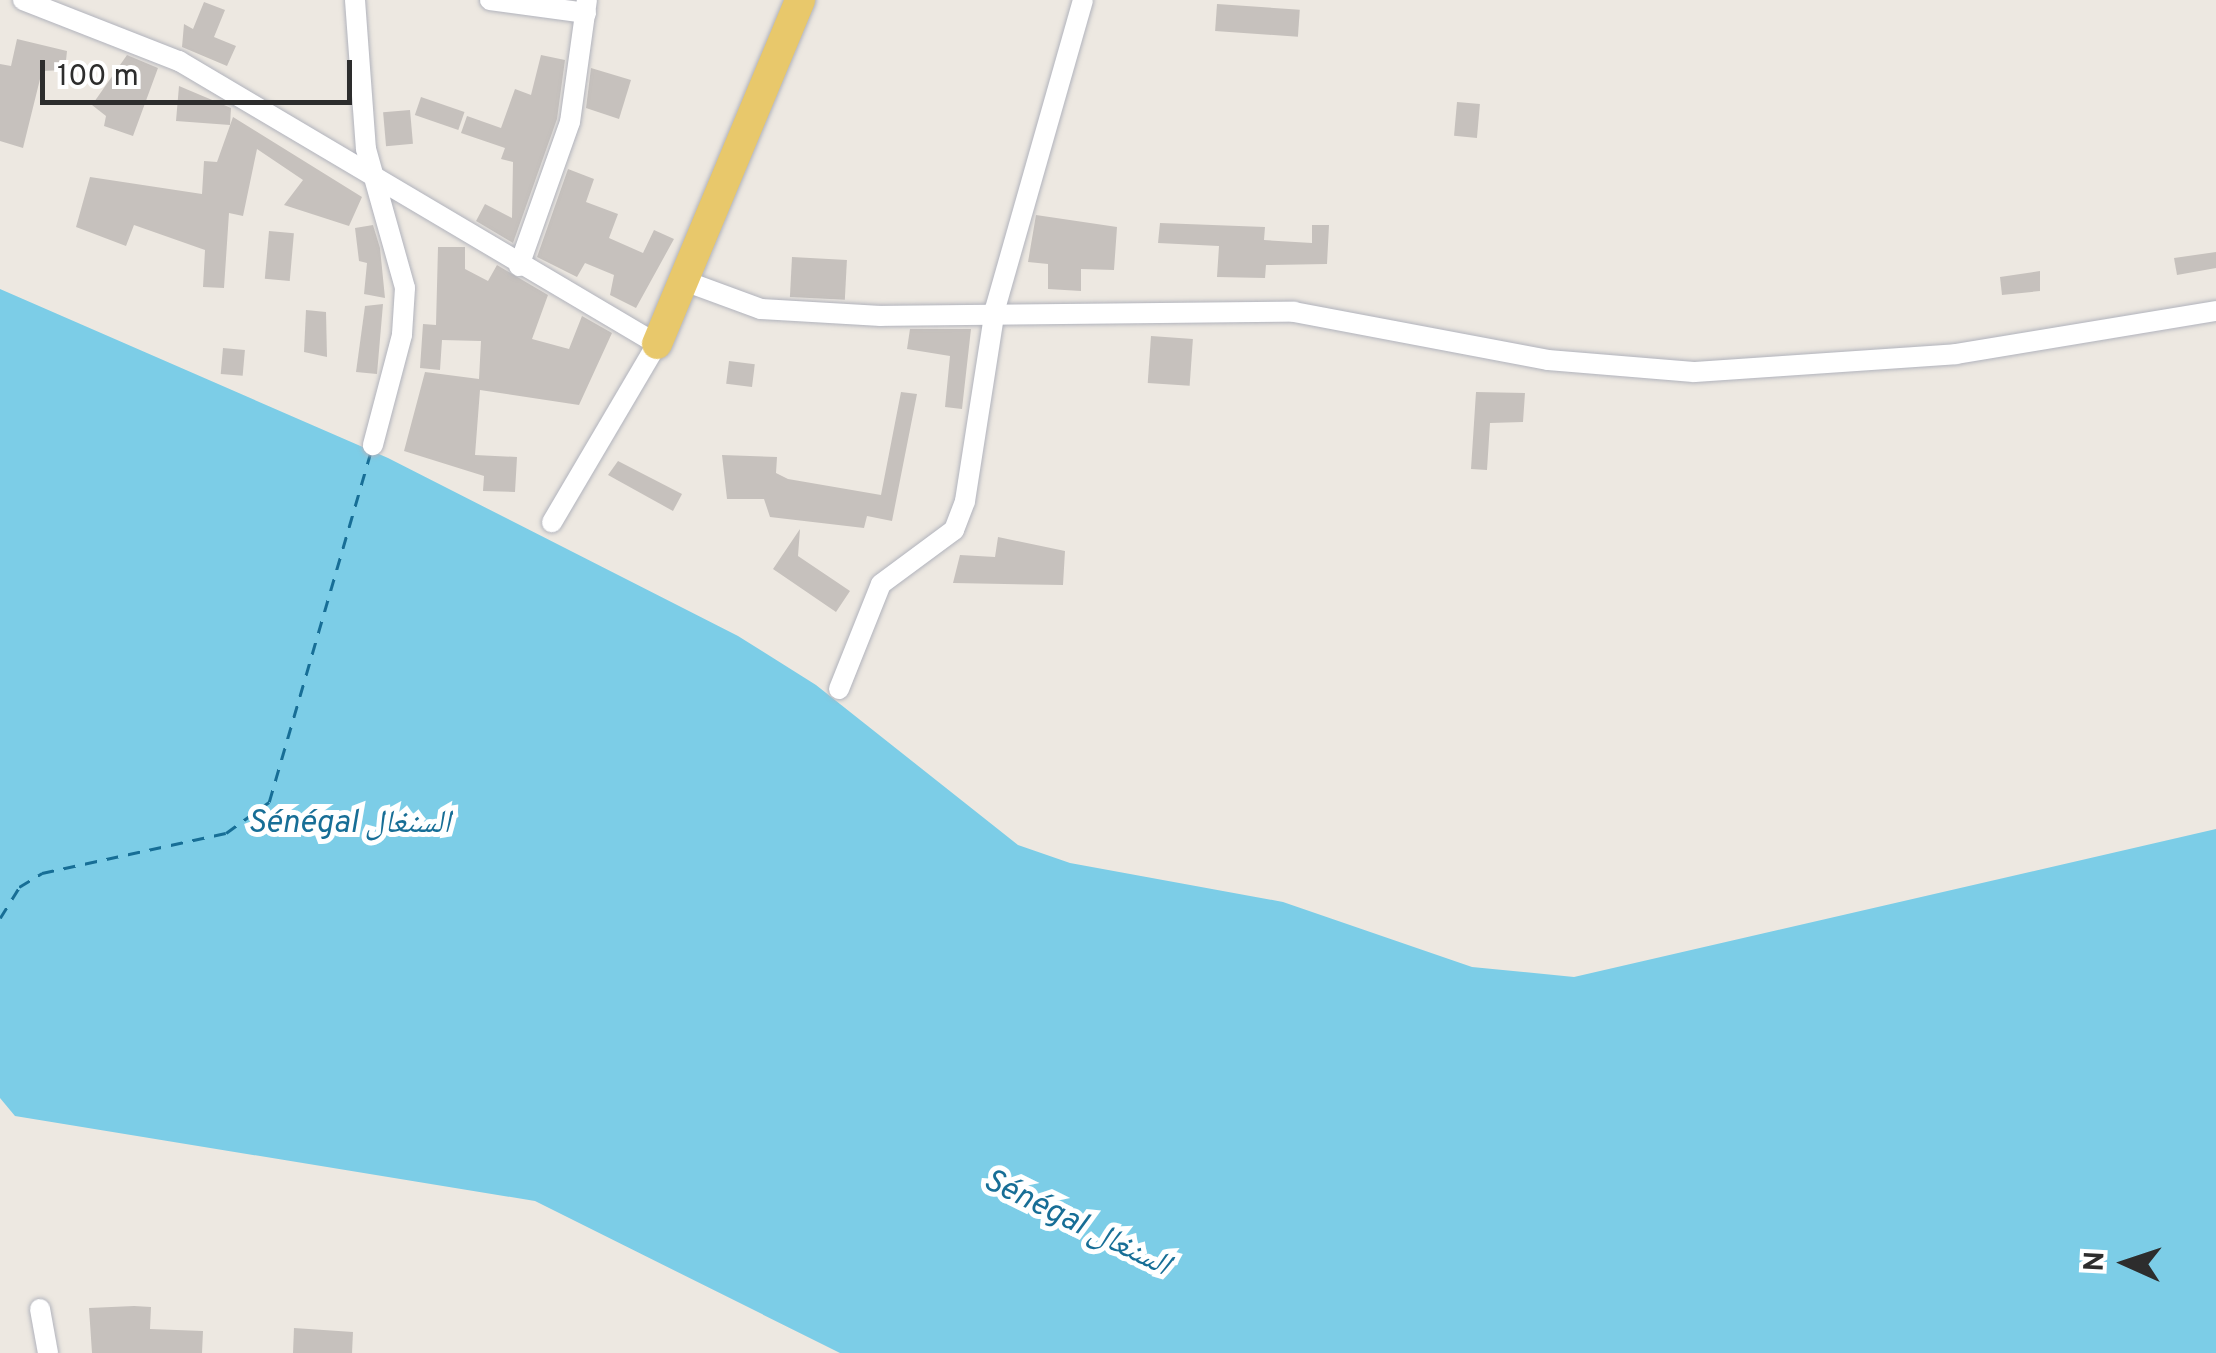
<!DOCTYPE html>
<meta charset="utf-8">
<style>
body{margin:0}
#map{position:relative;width:2216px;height:1353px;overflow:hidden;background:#ede8e1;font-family:Overpass,"Noto Naskh Arabic",sans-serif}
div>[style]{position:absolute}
.water>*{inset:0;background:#7ccde7}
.ferry>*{height:2.5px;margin-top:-1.25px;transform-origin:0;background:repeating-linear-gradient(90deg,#176e96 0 12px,transparent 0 22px)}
.building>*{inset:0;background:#c6c1bd;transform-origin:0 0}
.roads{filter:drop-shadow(0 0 2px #b1b3bc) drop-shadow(0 0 2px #b1b3bc)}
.street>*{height:20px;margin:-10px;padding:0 10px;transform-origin:10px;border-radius:10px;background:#fff}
.primary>*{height:30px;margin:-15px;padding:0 15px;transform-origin:15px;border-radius:15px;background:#e8c86b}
span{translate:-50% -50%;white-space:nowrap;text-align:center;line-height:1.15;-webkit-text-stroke:10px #fff;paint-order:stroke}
.water-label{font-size:32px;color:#176e96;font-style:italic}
.north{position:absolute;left:2076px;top:1213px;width:100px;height:100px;-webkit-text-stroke:8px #fff;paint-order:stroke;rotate:273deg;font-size:28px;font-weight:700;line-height:40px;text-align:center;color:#2d2d2d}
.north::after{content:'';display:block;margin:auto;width:35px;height:45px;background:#2d2d2d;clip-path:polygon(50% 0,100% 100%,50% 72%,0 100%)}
.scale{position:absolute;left:40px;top:60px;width:312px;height:45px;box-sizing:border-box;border:5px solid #2d2d2d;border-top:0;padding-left:12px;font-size:30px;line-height:35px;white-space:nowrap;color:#2d2d2d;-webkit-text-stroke:8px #fff;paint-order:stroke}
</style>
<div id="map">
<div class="water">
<div style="clip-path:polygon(0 289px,388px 458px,738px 636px,816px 685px,1018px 845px,1070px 863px,1283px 902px,1472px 967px,1574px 977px,2216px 829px,2216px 1353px,840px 1353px,535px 1201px,15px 1116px,0 1098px)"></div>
</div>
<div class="ferry">
<div style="left:0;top:918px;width:36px;rotate:-58deg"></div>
<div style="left:19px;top:887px;width:27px;rotate:-31deg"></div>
<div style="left:42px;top:873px;width:188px;rotate:-12.3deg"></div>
<div style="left:226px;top:833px;width:53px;rotate:-35.8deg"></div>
<div style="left:269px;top:802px;width:362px;rotate:-73.8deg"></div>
</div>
<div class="building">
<div style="clip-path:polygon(204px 2px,225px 10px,214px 37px,236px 46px,227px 66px,182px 47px,184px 24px,193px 29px)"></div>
<div style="left:1217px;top:4px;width:83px;height:27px;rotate:4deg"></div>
<div style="clip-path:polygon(17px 39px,67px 51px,65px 70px,42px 71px,23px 148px,0 141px,0 64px,11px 66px)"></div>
<div style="clip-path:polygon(127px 55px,158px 68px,133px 136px,104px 126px,106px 116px,92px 105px)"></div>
<div style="clip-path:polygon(541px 55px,565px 60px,557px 119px,513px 243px,476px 221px,485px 204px,512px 218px,513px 162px,501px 159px,505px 148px,461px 133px,467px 116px,501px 128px,515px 89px,531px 95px)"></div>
<div style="clip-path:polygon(591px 68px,631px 80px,619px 119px,586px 108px)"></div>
<div style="clip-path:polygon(179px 86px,231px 108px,230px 125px,176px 121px)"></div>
<div style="left:421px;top:97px;width:46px;height:19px;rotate:19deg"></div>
<div style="left:1457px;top:102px;width:23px;height:34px;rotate:5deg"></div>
<div style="left:410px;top:110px;width:34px;height:27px;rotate:85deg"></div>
<div style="clip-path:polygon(233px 117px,362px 197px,349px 226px,284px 205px,303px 180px,257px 149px,243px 216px,229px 213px,224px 288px,203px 287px,205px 250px,134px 225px,126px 246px,76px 227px,90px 177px,202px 194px,204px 161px,217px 162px)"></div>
<div style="clip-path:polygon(568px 169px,594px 179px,586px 202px,618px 214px,609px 238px,643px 253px,654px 230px,674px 239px,636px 308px,610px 295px,614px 275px,585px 263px,577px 277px,537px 257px)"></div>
<div style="clip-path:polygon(1036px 215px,1117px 227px,1114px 270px,1081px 269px,1081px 291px,1048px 289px,1048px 264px,1028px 262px)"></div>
<div style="clip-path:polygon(1160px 223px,1265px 227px,1264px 240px,1312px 243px,1312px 225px,1329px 225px,1327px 264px,1266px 265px,1265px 278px,1217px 277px,1219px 246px,1158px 243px)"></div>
<div style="clip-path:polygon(373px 225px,380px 248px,385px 298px,364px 294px,367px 263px,359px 261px,355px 228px)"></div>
<div style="left:269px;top:231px;width:25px;height:48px;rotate:5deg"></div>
<div style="clip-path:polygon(438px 247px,465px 247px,465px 269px,488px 281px,497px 265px,548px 295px,532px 339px,569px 349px,582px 316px,612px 333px,579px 405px,480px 390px,475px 455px,517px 457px,515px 492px,483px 491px,484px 476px,404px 451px,425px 372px,479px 379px,481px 341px,442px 340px,440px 370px,420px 368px,423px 324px,436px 325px)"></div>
<div style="clip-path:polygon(2216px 252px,2216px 268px,2177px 275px,2174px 258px)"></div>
<div style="left:792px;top:257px;width:55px;height:40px;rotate:3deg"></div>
<div style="clip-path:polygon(2040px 271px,2040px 291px,2002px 295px,2000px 277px)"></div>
<div style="clip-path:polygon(383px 304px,377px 374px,356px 372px,365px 306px)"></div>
<div style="clip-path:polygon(306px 310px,326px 312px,327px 357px,304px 352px)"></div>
<div style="clip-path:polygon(910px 329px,971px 329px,962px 409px,945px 407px,950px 356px,907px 349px)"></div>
<div style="left:1151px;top:336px;width:42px;height:47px;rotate:4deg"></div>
<div style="left:223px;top:348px;width:22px;height:26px;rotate:5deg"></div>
<div style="left:729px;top:361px;width:26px;height:23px;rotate:7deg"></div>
<div style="clip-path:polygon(901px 392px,917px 394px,892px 521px,867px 516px,864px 528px,770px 517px,764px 499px,727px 499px,722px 455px,777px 457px,776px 473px,788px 479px,881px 495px)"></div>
<div style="clip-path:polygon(1476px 392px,1525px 393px,1523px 422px,1490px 423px,1487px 470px,1471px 469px)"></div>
<div style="clip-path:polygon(618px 461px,682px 494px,673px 511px,608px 475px)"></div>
<div style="clip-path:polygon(800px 529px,798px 556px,850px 591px,836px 612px,773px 569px)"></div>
<div style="clip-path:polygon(998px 537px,1065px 551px,1063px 585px,953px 583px,960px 555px,995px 557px)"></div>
<div style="clip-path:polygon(134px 1306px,151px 1307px,150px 1329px,203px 1331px,202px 1353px,92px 1353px,89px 1308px)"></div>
<div style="clip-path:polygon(294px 1328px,353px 1332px,352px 1353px,293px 1353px)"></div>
</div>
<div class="roads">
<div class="street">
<div style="left:23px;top:0;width:168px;rotate:21.4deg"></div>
<div style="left:179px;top:61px;width:555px;rotate:30.63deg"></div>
<div style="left:657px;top:344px;width:207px;rotate:120.5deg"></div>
<div style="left:355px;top:0;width:149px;rotate:85.8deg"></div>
<div style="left:366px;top:149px;width:144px;rotate:74.3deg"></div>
<div style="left:405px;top:288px;width:47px;rotate:93.7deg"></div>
<div style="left:402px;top:335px;width:114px;rotate:104.8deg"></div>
<div style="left:490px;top:0;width:97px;rotate:7.7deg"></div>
<div style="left:519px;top:266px;width:153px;rotate:-70.5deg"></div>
<div style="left:570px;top:122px;width:123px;rotate:-82.1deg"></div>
<div style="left:682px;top:280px;width:84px;rotate:20.2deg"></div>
<div style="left:761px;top:309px;width:120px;rotate:3.3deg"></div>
<div style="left:881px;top:316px;width:413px;rotate:-0.6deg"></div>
<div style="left:1294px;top:312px;width:258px;rotate:10.7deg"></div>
<div style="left:1548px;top:360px;width:146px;rotate:4.7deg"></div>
<div style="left:1694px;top:372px;width:263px;rotate:-3.9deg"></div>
<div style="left:1956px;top:354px;width:264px;rotate:-9.4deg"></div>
<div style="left:839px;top:689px;width:113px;rotate:-68.2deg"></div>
<div style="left:881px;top:584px;width:91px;rotate:-36.5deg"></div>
<div style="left:954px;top:530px;width:31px;rotate:-69deg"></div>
<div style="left:965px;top:501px;width:194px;rotate:-81.1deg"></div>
<div style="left:995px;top:309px;width:321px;rotate:-74.1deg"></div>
<div style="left:40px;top:1309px;width:45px;rotate:79.7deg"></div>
</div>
<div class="primary">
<div style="left:657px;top:344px;width:373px;rotate:-67.4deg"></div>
</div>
</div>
<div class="water-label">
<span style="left:349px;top:824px">Sénégal السنغال</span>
<span style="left:1076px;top:1224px;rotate:26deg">Sénégal السنغال</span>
</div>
<div class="north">N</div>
<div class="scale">100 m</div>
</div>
